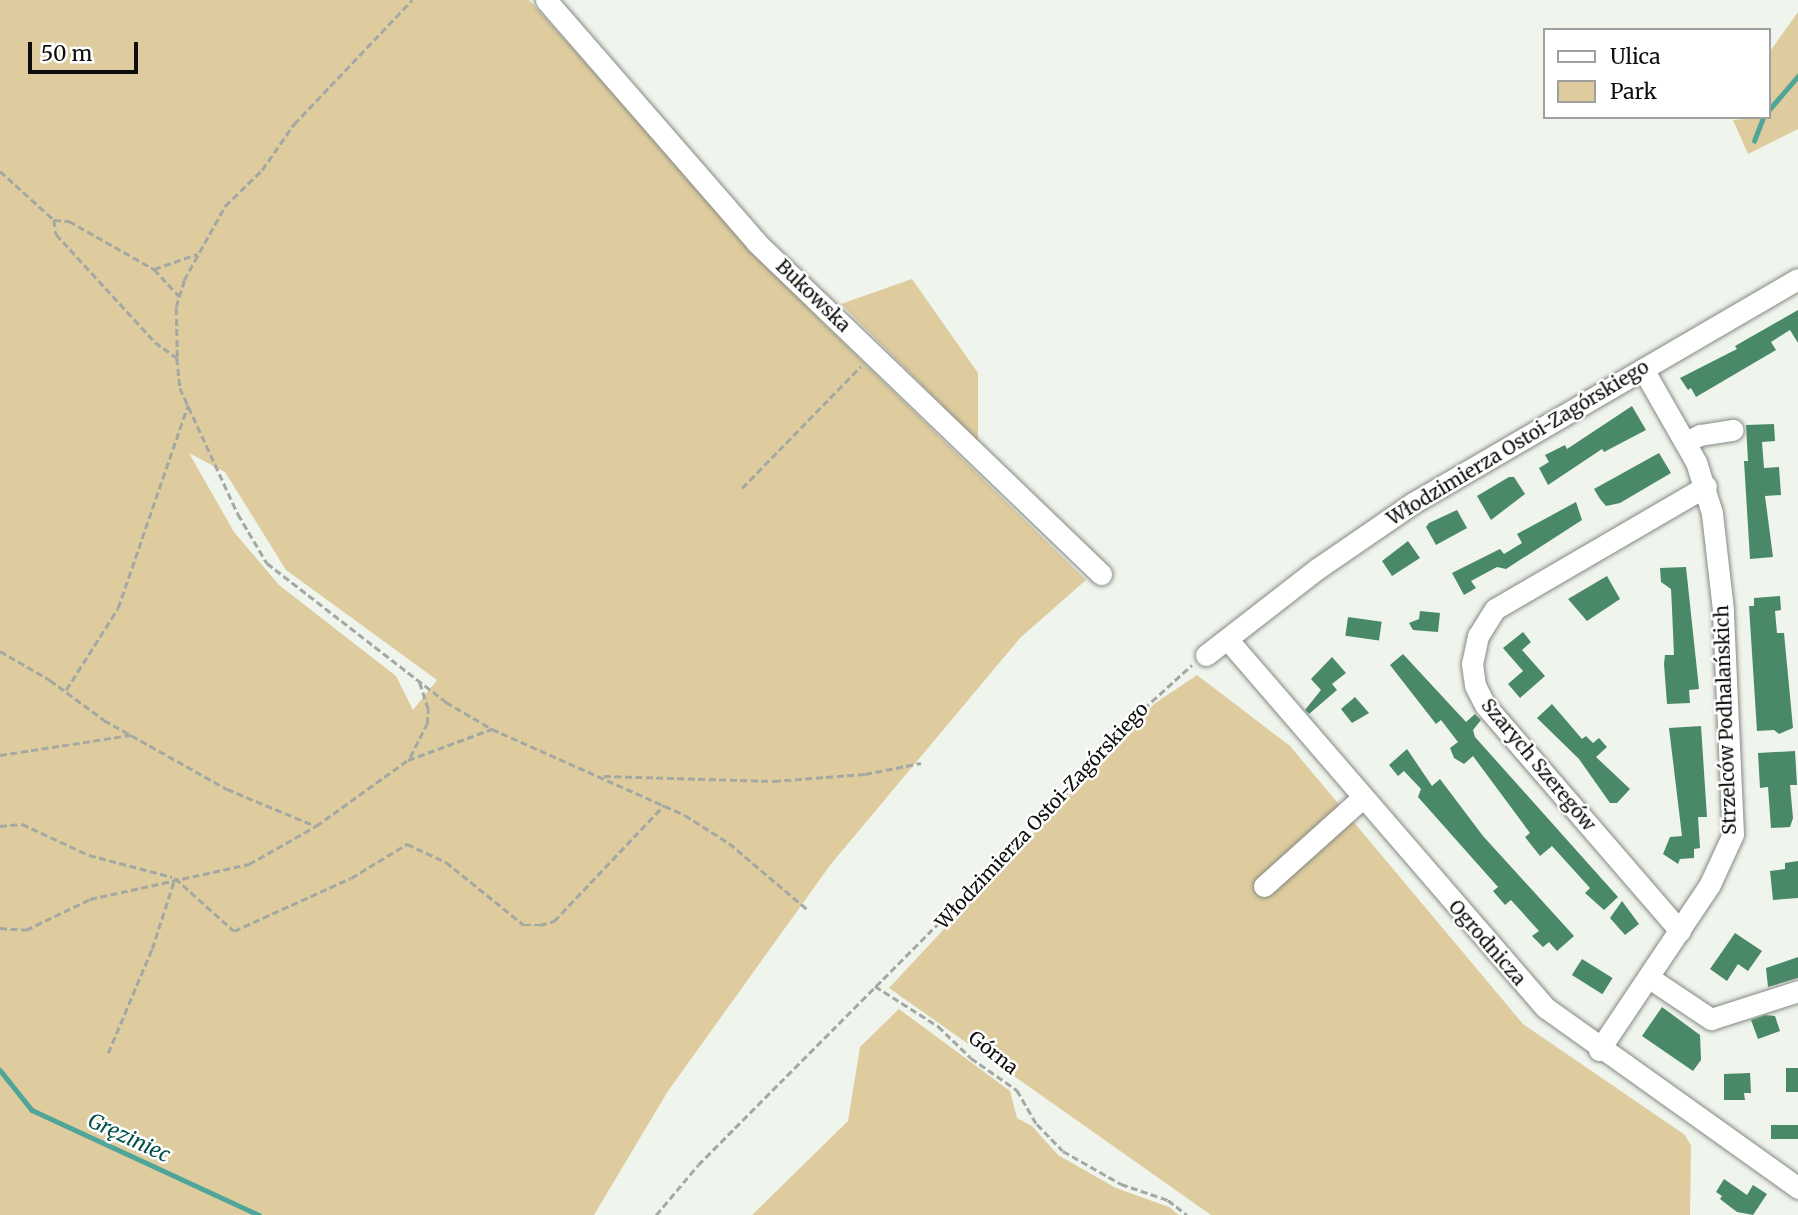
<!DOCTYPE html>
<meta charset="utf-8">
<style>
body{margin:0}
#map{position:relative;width:1798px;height:1215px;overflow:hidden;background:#eff4ec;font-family:Merriweather,serif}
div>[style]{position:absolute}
.green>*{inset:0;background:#decc9f}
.stream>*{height:4.5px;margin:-2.25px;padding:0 2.25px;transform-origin:2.25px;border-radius:2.25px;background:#50a599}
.building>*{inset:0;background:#498967;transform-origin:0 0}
.path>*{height:2.5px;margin-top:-1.25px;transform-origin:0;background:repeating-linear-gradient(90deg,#a4a8a2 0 7px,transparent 0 10.5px)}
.roads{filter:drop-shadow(0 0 2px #848982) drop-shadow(0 0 2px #848982)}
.minor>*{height:21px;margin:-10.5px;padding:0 10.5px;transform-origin:10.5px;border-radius:10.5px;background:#fff}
span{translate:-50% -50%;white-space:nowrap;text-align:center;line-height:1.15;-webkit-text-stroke:5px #fff;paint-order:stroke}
.street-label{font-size:19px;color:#0d0e0c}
.water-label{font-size:21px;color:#025149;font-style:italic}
.legend{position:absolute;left:1543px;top:28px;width:228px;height:91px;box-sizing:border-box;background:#fff;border:2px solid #9e9f9e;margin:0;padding:9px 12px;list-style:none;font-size:21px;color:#0d0e0c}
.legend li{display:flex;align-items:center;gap:14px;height:35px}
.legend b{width:35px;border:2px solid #9e9f9e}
.scale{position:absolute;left:28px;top:42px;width:110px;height:32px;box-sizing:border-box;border:4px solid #0d0e0c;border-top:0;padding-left:9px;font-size:21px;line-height:24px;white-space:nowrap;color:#0d0e0c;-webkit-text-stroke:5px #fff;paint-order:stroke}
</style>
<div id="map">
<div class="green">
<div style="clip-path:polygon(evenodd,0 0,529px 0,809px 309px,1086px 580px,1020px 638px,831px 864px,668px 1091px,594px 1215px,0 1215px,0 0,189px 453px,225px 472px,286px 570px,437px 680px,413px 710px,396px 676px,279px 585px,234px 532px,189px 453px)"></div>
<div style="clip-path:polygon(1798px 12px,1798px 129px,1748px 154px,1733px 120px,1768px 117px,1768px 54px)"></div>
<div style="clip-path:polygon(912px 279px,978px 373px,978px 441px,841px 304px)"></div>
<div style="clip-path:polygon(1197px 675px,1290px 746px,1523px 1024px,1685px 1135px,1691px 1146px,1690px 1215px,1211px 1215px,889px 988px,1154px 704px)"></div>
<div style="clip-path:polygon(899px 1009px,1010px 1091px,1017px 1118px,1032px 1126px,1058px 1155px,1116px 1188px,1169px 1207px,1179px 1215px,752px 1215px,848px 1121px,860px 1047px)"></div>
</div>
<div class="stream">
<div style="left:1768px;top:111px;width:46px;rotate:-49.4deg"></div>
<div style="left:1754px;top:141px;width:26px;rotate:-69deg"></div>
<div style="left:0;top:1070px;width:51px;rotate:51.3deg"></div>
<div style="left:32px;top:1110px;width:250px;rotate:24.8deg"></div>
</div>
<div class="building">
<div style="clip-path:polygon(1798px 310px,1798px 343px,1790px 330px,1771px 342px,1776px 350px,1696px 397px,1691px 388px,1688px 390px,1680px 378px,1737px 349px,1735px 346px)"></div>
<div style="clip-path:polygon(1632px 406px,1646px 430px,1604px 452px,1602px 449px,1548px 485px,1539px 468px,1549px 462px,1545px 455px,1565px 445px,1567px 449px)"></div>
<div style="clip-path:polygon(1774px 424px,1775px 441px,1762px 442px,1764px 468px,1779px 467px,1781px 495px,1765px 496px,1773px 557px,1750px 559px,1744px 461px,1748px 461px,1746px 425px)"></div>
<div style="clip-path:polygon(1659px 453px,1671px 473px,1620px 503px,1606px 506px,1600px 499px,1594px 489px)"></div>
<div style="clip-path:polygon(1509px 477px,1514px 477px,1525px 494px,1491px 520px,1477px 496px)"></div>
<div style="clip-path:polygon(1576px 502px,1582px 520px,1506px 569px,1497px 567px,1471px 581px,1476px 588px,1464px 595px,1452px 573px,1500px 549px,1504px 554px,1522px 543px,1517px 534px)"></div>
<div style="clip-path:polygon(1457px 510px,1467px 528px,1436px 545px,1426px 527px,1429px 523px)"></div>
<div style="clip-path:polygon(1408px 541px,1420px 558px,1392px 576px,1382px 561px)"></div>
<div style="clip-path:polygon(1686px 567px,1699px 689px,1689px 690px,1690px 703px,1667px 704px,1664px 664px,1665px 655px,1674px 655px,1672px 609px,1671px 589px,1661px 582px,1660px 568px)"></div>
<div style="clip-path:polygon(1607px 576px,1620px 599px,1587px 621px,1568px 599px)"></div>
<div style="clip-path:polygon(1780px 596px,1781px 610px,1775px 611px,1777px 633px,1784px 633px,1793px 728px,1779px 734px,1774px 730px,1757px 731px,1749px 606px,1754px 606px,1754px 598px)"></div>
<div style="clip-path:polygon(1420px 611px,1440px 613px,1438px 632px,1413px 630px,1409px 623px,1419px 619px)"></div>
<div style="left:1348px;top:617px;width:34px;height:19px;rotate:8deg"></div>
<div style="clip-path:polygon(1523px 632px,1531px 642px,1522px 650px,1545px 676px,1520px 698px,1508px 684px,1523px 671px,1503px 648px)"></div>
<div style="clip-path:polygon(1403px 654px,1466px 722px,1475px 714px,1481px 720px,1473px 730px,1475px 737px,1618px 897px,1604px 910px,1585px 893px,1590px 888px,1552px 846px,1540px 856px,1525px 837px,1530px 833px,1473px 756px,1464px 764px,1454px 758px,1450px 748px,1458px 742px,1441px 720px,1436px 724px,1390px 665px)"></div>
<div style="clip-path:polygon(1332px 657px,1346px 673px,1332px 684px,1337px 690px,1309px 714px,1305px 710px,1321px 690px,1311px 679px)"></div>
<div style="clip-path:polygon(1355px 697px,1369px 713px,1352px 723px,1341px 709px)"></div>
<div style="clip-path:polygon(1552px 704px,1582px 739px,1586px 736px,1593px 743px,1599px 738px,1607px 747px,1596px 757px,1630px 789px,1617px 803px,1610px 803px,1579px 759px,1537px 718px)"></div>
<div style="clip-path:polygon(1701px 726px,1707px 817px,1698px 817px,1700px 848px,1694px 849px,1694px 858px,1680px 859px,1678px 864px,1663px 854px,1670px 837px,1682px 836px,1669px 728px)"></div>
<div style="clip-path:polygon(1407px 749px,1432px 786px,1440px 779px,1483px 836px,1574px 936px,1557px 951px,1549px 942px,1543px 947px,1532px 936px,1539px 931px,1511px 900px,1505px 905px,1493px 891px,1498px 887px,1418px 797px,1421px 789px,1404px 771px,1398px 776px,1389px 765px)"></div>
<div style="clip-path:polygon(1795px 751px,1797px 785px,1790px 785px,1793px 818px,1790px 827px,1771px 828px,1768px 787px,1760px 788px,1758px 753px)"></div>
<div style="clip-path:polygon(1798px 861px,1798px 898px,1773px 900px,1770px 871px,1785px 869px,1785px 863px)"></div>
<div style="clip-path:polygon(1622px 901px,1639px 924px,1625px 935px,1610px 918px)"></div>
<div style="clip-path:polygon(1735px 933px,1762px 951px,1748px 971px,1738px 964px,1727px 981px,1710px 969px)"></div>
<div style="clip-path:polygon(1798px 957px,1798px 978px,1768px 987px,1766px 968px)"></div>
<div style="left:1582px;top:959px;width:36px;height:19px;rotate:32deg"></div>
<div style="clip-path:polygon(1662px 1007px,1700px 1035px,1701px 1060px,1693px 1071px,1642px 1036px)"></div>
<div style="clip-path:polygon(1765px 1015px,1775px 1016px,1780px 1031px,1758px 1039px,1751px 1020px)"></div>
<div style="left:1798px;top:1068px;width:24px;height:12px;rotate:90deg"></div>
<div style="clip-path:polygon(1750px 1073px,1751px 1093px,1744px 1093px,1745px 1100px,1724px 1100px,1724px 1074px)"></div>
<div style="left:1798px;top:1125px;width:14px;height:27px;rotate:90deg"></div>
<div style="clip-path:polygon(1724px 1179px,1747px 1195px,1753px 1185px,1767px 1194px,1753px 1215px,1737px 1212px,1720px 1199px,1722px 1196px,1716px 1192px)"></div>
</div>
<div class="path">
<div style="left:0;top:171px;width:73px;rotate:42.2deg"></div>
<div style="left:54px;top:220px;width:14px;rotate:82deg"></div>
<div style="left:56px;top:234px;width:147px;rotate:47.5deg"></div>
<div style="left:155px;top:342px;width:27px;rotate:36deg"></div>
<div style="left:177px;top:358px;width:30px;rotate:84deg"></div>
<div style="left:180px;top:388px;width:139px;rotate:65.3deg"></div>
<div style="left:238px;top:514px;width:57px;rotate:59.4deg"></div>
<div style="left:267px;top:563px;width:227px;rotate:37.8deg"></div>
<div style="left:446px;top:702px;width:53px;rotate:30.4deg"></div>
<div style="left:492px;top:729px;width:211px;rotate:24deg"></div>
<div style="left:685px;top:815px;width:52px;rotate:32.5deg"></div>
<div style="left:729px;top:843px;width:102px;rotate:40.2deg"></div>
<div style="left:54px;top:220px;width:15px;rotate:4deg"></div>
<div style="left:69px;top:221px;width:98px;rotate:29.5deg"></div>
<div style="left:154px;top:269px;width:37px;rotate:47deg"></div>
<div style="left:154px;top:269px;width:46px;rotate:-19.2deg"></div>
<div style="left:177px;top:357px;width:50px;rotate:-91.1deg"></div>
<div style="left:176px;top:307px;width:28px;rotate:-73deg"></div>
<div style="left:184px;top:280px;width:85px;rotate:-61deg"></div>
<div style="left:225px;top:206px;width:52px;rotate:-44.2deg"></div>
<div style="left:262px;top:170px;width:56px;rotate:-55.2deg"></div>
<div style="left:294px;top:124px;width:171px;rotate:-46.4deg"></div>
<div style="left:742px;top:488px;width:170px;rotate:-45.7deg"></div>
<div style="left:0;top:651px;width:58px;rotate:30.1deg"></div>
<div style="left:50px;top:680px;width:67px;rotate:36.5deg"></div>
<div style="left:104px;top:720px;width:141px;rotate:29.3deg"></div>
<div style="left:227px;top:789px;width:96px;rotate:22.6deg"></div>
<div style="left:66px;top:690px;width:97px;rotate:-57.6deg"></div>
<div style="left:118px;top:608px;width:215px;rotate:-71deg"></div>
<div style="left:0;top:755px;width:133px;rotate:-8.7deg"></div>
<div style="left:410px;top:757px;width:37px;rotate:-63deg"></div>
<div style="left:427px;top:724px;width:15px;rotate:-86deg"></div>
<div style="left:428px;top:709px;width:28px;rotate:-108deg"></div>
<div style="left:604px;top:776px;width:170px;rotate:1.7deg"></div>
<div style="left:774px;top:781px;width:91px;rotate:-4.4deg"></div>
<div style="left:865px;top:774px;width:57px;rotate:-11.1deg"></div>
<div style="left:0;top:826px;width:22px;rotate:-5deg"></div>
<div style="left:22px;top:824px;width:74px;rotate:24.8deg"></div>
<div style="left:89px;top:855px;width:86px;rotate:14.8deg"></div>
<div style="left:0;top:928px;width:26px;rotate:4deg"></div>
<div style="left:26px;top:930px;width:71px;rotate:-25.8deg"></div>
<div style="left:90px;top:899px;width:163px;rotate:-12.4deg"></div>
<div style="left:249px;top:864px;width:77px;rotate:-29.6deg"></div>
<div style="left:316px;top:826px;width:113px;rotate:-35.7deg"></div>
<div style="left:408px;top:760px;width:90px;rotate:-20.3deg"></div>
<div style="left:875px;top:986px;width:75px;rotate:32.4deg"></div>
<div style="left:938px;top:1026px;width:46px;rotate:44.1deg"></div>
<div style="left:971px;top:1058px;width:56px;rotate:34.8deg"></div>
<div style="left:1017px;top:1090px;width:39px;rotate:60deg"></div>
<div style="left:1037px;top:1124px;width:37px;rotate:46deg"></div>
<div style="left:1063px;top:1151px;width:67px;rotate:29.6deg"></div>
<div style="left:1121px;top:1184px;width:50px;rotate:18.8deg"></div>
<div style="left:1168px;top:1200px;width:24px;rotate:38deg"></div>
<div style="left:108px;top:1053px;width:113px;rotate:-67.1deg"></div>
<div style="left:152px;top:949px;width:75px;rotate:-72.1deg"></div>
<div style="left:175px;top:878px;width:79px;rotate:41.9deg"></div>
<div style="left:234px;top:931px;width:128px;rotate:-24.4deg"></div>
<div style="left:351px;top:878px;width:66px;rotate:-31.3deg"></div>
<div style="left:407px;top:844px;width:43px;rotate:24.8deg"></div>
<div style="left:446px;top:862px;width:100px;rotate:38.9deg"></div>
<div style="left:524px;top:925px;width:16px"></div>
<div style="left:540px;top:925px;width:15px;rotate:-16deg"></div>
<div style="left:554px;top:921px;width:160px;rotate:-46.5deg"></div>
<div style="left:656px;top:1215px;width:65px;rotate:-50deg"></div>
<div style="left:698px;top:1165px;width:518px;rotate:-45.16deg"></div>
<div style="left:1063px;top:798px;width:58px;rotate:-54.1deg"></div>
<div style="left:1097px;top:751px;width:128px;rotate:-42.2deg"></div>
</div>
<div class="roads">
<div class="minor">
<div style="left:546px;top:0;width:320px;rotate:49deg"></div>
<div style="left:756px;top:242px;width:479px;rotate:43.9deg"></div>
<div style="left:1686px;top:442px;width:16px;rotate:-27deg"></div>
<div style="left:1700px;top:435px;width:33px;rotate:-9deg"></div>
<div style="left:1228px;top:640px;width:486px;rotate:49.2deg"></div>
<div style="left:1546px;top:1008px;width:310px;rotate:35.5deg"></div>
<div style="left:1206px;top:655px;width:140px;rotate:-37.8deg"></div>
<div style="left:1317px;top:569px;width:116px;rotate:-34.5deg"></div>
<div style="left:1413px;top:503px;width:445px;rotate:-30.2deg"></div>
<div style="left:1264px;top:886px;width:132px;rotate:-41.9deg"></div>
<div style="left:1680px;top:931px;width:298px;rotate:-130.8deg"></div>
<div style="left:1485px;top:705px;width:22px;rotate:-117deg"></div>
<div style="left:1475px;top:685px;width:21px;rotate:-98deg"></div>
<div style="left:1472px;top:664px;width:29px;rotate:-78deg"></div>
<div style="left:1478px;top:636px;width:32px;rotate:-58deg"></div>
<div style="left:1495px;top:609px;width:244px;rotate:-30.2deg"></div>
<div style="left:1648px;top:977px;width:76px;rotate:33.7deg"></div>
<div style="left:1711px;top:1019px;width:91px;rotate:-17.8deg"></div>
<div style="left:1599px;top:1050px;width:200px;rotate:-56.2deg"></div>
<div style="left:1710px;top:884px;width:55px;rotate:-65.3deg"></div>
<div style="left:1733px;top:834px;width:224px;rotate:-92.6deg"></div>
<div style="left:1723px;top:610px;width:98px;rotate:-96.5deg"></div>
<div style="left:1712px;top:513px;width:53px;rotate:-107.4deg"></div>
<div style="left:1696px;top:462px;width:107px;rotate:-119.7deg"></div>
</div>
</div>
<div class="street-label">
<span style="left:813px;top:296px;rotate:44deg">Bukowska</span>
<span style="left:1518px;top:443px;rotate:-31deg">Włodzimierza Ostoi-Zagórskiego</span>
<span style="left:1726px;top:720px;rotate:-92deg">Strzelców Podhalańskich</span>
<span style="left:1538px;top:765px;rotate:50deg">Szarych Szeregów</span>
<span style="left:1042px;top:816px;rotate:-47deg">Włodzimierza Ostoi-Zagórskiego</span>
<span style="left:1487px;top:943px;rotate:49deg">Ogrodnicza</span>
<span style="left:993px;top:1053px;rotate:38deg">Górna</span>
</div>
<div class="water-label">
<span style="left:129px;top:1138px;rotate:25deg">Gręziniec</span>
</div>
<ul class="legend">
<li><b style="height:9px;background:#fff"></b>Ulica</li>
<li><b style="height:19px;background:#decc9f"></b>Park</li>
</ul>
<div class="scale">50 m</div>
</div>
